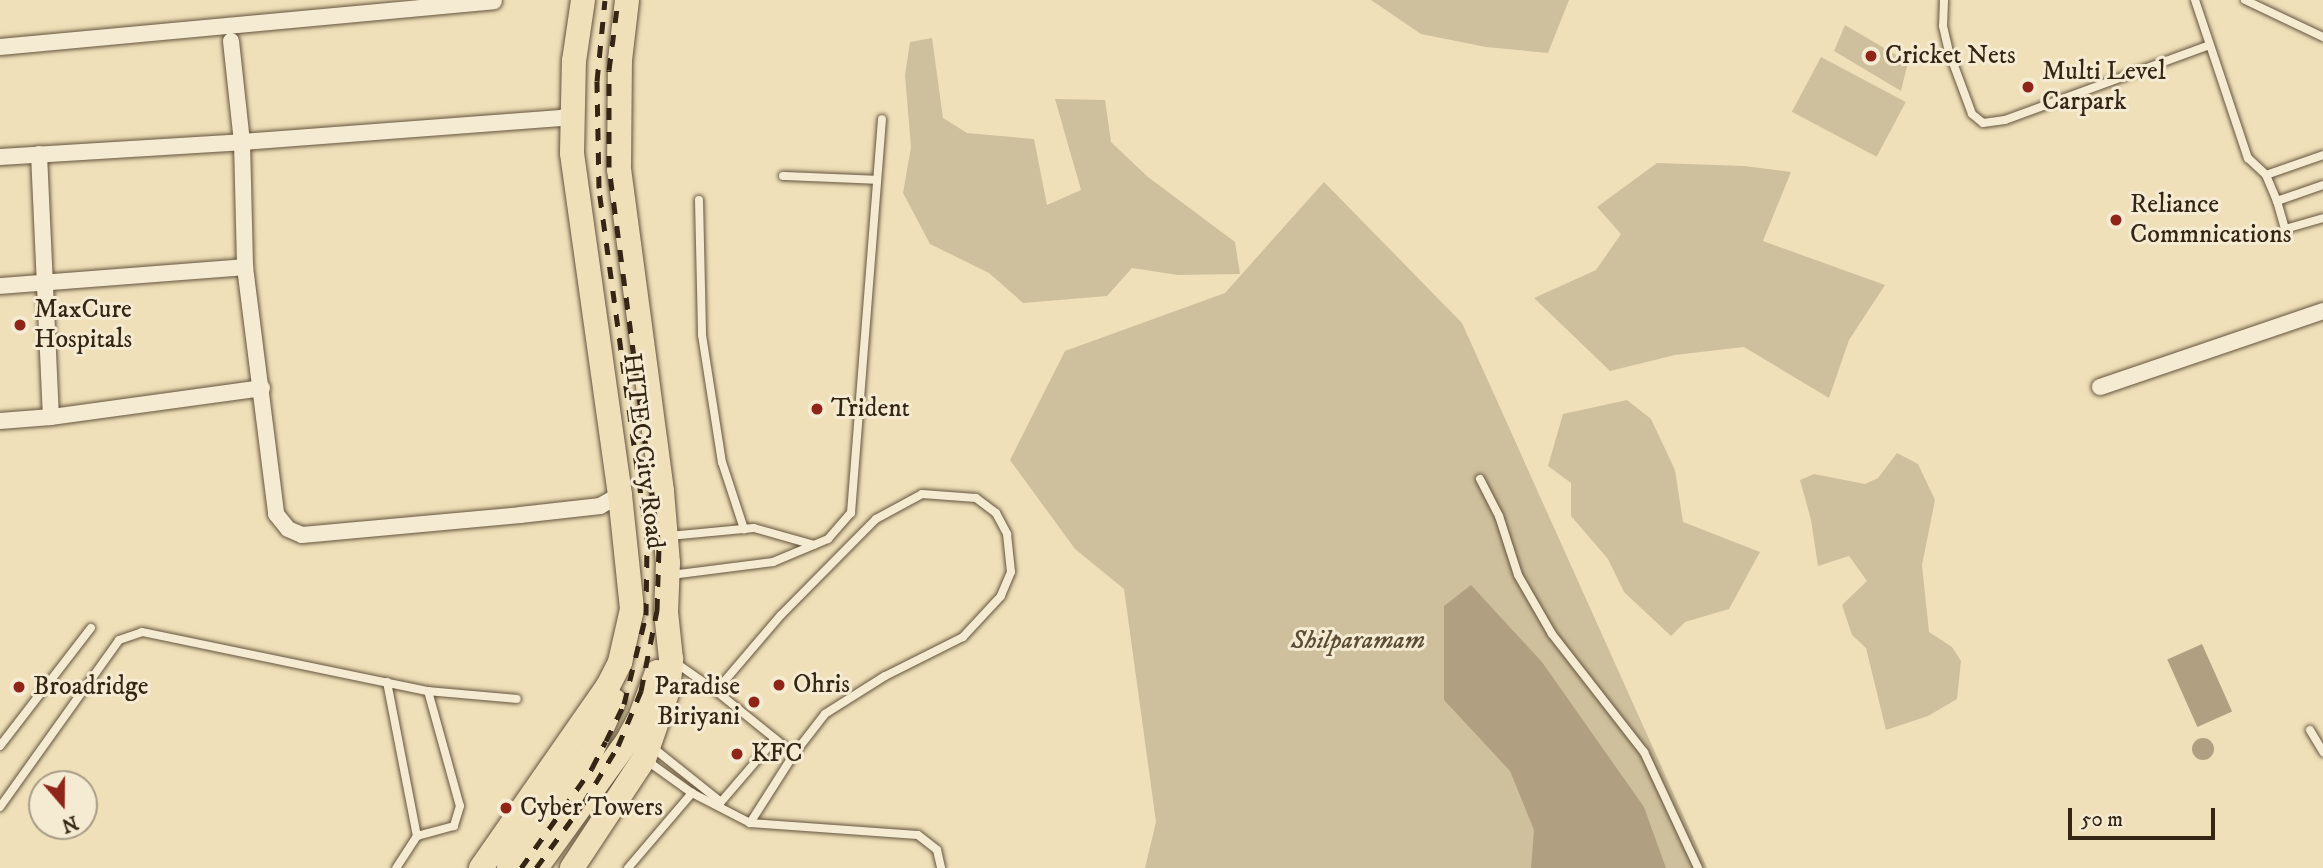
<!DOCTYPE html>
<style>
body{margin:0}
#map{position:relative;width:2323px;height:868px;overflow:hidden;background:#efe0b9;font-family:"IM FELL DW Pica",serif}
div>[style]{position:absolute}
.green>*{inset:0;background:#cfc09d;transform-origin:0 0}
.water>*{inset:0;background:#b0a081;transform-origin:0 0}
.round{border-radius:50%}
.roads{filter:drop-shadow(0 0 2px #64543d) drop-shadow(0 0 2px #64543d)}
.lane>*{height:8px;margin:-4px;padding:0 4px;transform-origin:4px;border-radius:4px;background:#f5ebd2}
.street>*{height:16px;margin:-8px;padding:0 8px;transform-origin:8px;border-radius:8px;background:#f5ebd2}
.primary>*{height:24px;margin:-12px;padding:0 12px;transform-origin:12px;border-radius:12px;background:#efe0b9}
.rail>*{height:5px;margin-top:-2.5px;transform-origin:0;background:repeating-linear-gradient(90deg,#352514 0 12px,transparent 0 24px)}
.dots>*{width:19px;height:19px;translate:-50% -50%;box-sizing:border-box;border:4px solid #f5ebd2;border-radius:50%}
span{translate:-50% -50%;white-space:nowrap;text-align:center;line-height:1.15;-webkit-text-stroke:6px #f5ebd2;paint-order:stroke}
.poi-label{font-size:26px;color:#352514}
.left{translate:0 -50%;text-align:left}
.right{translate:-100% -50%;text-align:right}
.street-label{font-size:26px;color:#352514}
.park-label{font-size:26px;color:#5c4c36;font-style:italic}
.north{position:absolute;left:28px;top:770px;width:70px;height:70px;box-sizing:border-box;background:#f5ebd2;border:2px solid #a89c86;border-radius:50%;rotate:160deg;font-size:19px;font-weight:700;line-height:28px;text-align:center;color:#352514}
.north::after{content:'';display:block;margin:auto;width:24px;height:32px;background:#8f2418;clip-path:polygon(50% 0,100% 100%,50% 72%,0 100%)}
.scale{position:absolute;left:2068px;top:808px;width:147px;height:32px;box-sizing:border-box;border:4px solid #352514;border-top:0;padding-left:9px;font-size:21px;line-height:24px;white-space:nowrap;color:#352514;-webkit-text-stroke:5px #f5ebd2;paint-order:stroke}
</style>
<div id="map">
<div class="green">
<div style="clip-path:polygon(1371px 0,1569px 0,1548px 53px,1486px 47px,1421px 34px)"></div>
<div style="clip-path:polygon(1845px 25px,1908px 62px,1901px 91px,1834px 51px)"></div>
<div style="clip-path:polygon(932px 38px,943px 118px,967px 133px,1034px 139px,1047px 205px,1081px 190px,1055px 99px,1105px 100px,1111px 142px,1148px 177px,1235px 242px,1240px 274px,1178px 275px,1132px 268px,1107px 296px,1023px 303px,989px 273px,930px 244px,903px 193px,911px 147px,905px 75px,910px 42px)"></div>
<div style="left:1821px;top:57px;width:96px;height:62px;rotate:28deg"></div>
<div style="clip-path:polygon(1657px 163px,1744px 166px,1791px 172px,1763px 241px,1885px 285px,1849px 340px,1829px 398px,1744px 347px,1675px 355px,1610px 371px,1534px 298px,1596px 270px,1621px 234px,1597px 207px)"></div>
<div style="clip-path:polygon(1324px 182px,1462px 323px,1707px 868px,1145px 868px,1156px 822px,1124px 589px,1075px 549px,1010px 460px,1065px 351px,1225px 293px)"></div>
<div style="clip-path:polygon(1627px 400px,1651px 419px,1675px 470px,1683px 522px,1760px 552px,1729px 609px,1685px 622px,1671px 636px,1624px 592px,1608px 559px,1571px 516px,1571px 483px,1548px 466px,1563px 414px)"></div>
<div style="clip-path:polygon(1897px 453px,1918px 464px,1935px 500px,1922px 565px,1929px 632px,1952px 647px,1961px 661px,1957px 699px,1928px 716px,1886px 730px,1866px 648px,1852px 635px,1842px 605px,1867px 581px,1849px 556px,1818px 566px,1811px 520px,1800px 480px,1814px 474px,1865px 484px,1878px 478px)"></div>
</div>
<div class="water">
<div style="clip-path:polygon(1471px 585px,1542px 662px,1644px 807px,1666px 868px,1531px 868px,1534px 830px,1510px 771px,1444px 700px,1444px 606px)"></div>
<div style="left:2202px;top:644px;width:74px;height:38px;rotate:66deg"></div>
<div class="round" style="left:2192px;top:738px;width:22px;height:22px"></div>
</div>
<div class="roads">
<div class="lane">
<div style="left:1944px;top:0;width:26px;rotate:92deg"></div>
<div style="left:1943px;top:26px;width:27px;rotate:77deg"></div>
<div style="left:1949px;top:52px;width:66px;rotate:69.6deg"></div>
<div style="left:1972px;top:114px;width:14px;rotate:39deg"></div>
<div style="left:1983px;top:123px;width:22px;rotate:-8deg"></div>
<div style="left:2005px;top:120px;width:218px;rotate:-20.1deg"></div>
<div style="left:2195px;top:0;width:167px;rotate:71.5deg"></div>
<div style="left:2248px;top:158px;width:25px;rotate:43deg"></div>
<div style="left:2245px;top:0;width:86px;rotate:25.4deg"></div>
<div style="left:783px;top:176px;width:94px;rotate:2.4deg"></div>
<div style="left:2323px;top:185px;width:49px;rotate:160.8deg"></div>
<div style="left:2277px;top:201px;width:29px;rotate:74deg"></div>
<div style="left:2285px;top:229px;width:40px;rotate:-16deg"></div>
<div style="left:699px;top:200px;width:135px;rotate:88.7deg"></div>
<div style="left:702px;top:335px;width:129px;rotate:81.1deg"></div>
<div style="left:722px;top:462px;width:71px;rotate:71.8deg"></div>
<div style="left:2277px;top:201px;width:28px;rotate:-113deg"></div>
<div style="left:2266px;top:175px;width:60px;rotate:-19.3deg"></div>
<div style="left:1480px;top:479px;width:42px;rotate:62.8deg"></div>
<div style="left:1499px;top:516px;width:62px;rotate:72.1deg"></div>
<div style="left:1518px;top:575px;width:68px;rotate:60deg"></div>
<div style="left:1552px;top:634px;width:150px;rotate:52.1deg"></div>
<div style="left:1644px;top:752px;width:128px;rotate:65deg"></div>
<div style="left:669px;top:536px;width:85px;rotate:-5.4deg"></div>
<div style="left:754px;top:528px;width:62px;rotate:15.8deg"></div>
<div style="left:671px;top:575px;width:103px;rotate:-7.3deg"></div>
<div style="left:773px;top:562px;width:60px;rotate:-22.7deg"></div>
<div style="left:828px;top:539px;width:35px;rotate:-49deg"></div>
<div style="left:851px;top:513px;width:395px;rotate:-85.5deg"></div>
<div style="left:676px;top:663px;width:49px;rotate:35deg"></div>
<div style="left:716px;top:691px;width:100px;rotate:-49.5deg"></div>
<div style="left:781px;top:615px;width:135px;rotate:-45.3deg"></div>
<div style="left:876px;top:519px;width:52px;rotate:-28.5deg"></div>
<div style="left:922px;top:494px;width:54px;rotate:4.2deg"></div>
<div style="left:976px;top:498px;width:25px;rotate:37deg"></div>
<div style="left:996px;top:513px;width:24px;rotate:62deg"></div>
<div style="left:1007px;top:534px;width:38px;rotate:84deg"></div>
<div style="left:1011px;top:572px;width:26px;rotate:113deg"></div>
<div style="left:1001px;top:596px;width:56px;rotate:132.8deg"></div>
<div style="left:963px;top:637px;width:87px;rotate:153.4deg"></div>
<div style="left:885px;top:676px;width:71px;rotate:147.7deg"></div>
<div style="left:825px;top:714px;width:51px;rotate:127.8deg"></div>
<div style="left:794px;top:754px;width:82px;rotate:122.5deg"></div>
<div style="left:387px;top:682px;width:157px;rotate:79deg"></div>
<div style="left:428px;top:691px;width:89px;rotate:5.1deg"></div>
<div style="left:716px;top:691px;width:100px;rotate:38.9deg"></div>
<div style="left:2310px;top:730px;width:26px;rotate:59deg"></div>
<div style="left:0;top:746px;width:149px;rotate:-52.4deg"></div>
<div style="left:652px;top:747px;width:88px;rotate:38.6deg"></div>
<div style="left:721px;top:802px;width:83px;rotate:-49.4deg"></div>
<div style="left:646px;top:760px;width:57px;rotate:35.7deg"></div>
<div style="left:692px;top:793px;width:65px;rotate:27.3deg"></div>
<div style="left:750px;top:823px;width:168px;rotate:4.1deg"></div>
<div style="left:918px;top:835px;width:24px;rotate:38deg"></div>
<div style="left:937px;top:850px;width:18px;rotate:77deg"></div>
<div style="left:0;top:807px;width:205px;rotate:-54.5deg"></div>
<div style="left:119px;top:640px;width:24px;rotate:-19deg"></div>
<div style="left:142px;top:632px;width:292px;rotate:11.7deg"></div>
<div style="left:428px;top:691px;width:119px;rotate:74.5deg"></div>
<div style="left:460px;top:806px;width:21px;rotate:107deg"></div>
<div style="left:454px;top:826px;width:38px;rotate:165deg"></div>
<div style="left:417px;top:836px;width:38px;rotate:123deg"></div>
<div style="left:628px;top:868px;width:99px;rotate:-49.5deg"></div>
</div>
<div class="street">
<div style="left:231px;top:41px;width:102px;rotate:83.8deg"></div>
<div style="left:242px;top:142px;width:125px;rotate:88.6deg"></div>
<div style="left:245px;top:267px;width:249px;rotate:82.8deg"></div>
<div style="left:276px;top:514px;width:19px;rotate:51deg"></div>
<div style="left:288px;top:529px;width:15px;rotate:23deg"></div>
<div style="left:302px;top:535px;width:219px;rotate:-5.2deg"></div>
<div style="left:520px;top:515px;width:81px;rotate:-6.4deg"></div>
<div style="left:600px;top:506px;width:23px;rotate:-29deg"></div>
<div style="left:0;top:47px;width:496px;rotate:-5.3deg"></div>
<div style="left:39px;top:154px;width:263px;rotate:87.4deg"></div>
<div style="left:0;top:157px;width:242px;rotate:-3.5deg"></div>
<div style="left:242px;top:142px;width:320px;rotate:-4.3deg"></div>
<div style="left:561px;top:118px;width:15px;rotate:-20deg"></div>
<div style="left:0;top:286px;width:246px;rotate:-4.4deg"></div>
<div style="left:2100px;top:387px;width:236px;rotate:-18.8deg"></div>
<div style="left:0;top:421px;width:51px;rotate:-4.5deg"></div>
<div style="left:51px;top:417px;width:213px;rotate:-7.8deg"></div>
</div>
<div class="primary">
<div style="left:481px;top:868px;width:222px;rotate:-55.1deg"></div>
<div style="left:608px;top:686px;width:27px;rotate:-63deg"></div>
<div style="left:620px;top:662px;width:54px;rotate:-77.2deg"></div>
<div style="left:632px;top:609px;width:115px;rotate:-96deg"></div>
<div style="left:620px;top:495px;width:345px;rotate:-98deg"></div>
<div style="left:572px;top:153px;width:92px;rotate:-88.8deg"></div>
<div style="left:574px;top:61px;width:62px;rotate:-81.6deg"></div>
<div style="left:509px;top:868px;width:144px;rotate:-54.9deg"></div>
<div style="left:592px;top:750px;width:54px;rotate:-65.8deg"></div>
<div style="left:536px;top:868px;width:155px;rotate:-54.2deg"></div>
<div style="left:627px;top:742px;width:27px;rotate:-62deg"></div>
<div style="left:640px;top:718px;width:49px;rotate:-69.7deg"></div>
<div style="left:572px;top:868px;width:131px;rotate:-56.6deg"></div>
<div style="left:644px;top:759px;width:73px;rotate:-70.8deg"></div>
<div style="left:668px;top:690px;width:31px;rotate:-84deg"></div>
<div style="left:671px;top:659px;width:47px;rotate:-96.1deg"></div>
<div style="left:666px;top:612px;width:49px;rotate:-87.7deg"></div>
<div style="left:668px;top:563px;width:72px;rotate:-94.8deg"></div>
<div style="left:662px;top:491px;width:325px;rotate:-97.6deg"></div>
<div style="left:619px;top:169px;width:109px;rotate:-89.5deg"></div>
<div style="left:620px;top:60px;width:60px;rotate:-83.3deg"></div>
</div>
</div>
<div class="rail">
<div style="left:521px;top:868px;width:123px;rotate:-54.6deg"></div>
<div style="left:592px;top:768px;width:30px;rotate:-63deg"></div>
<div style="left:606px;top:741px;width:41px;rotate:-64.1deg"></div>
<div style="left:624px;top:704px;width:92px;rotate:-76.1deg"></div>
<div style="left:646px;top:615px;width:75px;rotate:-89.2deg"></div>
<div style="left:647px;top:540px;width:355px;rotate:-97.8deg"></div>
<div style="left:599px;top:188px;width:107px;rotate:-91.1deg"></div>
<div style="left:597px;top:81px;width:81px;rotate:-84.4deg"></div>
<div style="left:536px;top:868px;width:79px;rotate:-53.7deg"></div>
<div style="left:583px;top:804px;width:68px;rotate:-58.9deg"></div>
<div style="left:618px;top:746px;width:60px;rotate:-67.3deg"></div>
<div style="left:641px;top:691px;width:83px;rotate:-78.8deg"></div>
<div style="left:657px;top:610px;width:63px;rotate:-88.2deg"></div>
<div style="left:659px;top:547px;width:383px;rotate:-97.5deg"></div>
<div style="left:609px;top:167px;width:97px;rotate:-90deg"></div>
<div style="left:609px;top:70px;width:71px;rotate:-82.7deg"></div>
</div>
<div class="dots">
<div style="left:1871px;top:56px;background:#8f2418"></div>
<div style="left:2028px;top:87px;background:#8f2418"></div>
<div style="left:2116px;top:220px;background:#8f2418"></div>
<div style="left:20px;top:325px;background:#8f2418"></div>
<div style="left:817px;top:409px;background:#8f2418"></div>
<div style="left:779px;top:685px;background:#8f2418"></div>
<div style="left:19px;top:687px;background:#8f2418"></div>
<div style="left:754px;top:702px;background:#8f2418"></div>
<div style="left:737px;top:754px;background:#8f2418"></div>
<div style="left:506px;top:808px;background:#8f2418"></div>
</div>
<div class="poi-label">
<span class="left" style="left:1885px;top:56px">Cricket Nets</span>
<span class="left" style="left:2042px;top:87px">Multi Level<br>Carpark</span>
<span class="left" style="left:2130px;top:220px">Reliance<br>Commnications</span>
<span class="left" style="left:34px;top:325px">MaxCure<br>Hospitals</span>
<span class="left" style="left:831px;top:409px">Trident</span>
<span class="left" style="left:793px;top:685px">Ohris</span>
<span class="left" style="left:33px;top:687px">Broadridge</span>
<span class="right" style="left:740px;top:702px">Paradise<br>Biriyani</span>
<span class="left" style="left:751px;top:754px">KFC</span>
<span class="left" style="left:520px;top:808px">Cyber Towers</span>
</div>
<div class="street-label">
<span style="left:643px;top:451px;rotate:83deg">HITEC City Road</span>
</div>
<div class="park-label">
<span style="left:1358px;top:641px">Shilparamam</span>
</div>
<div class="north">N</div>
<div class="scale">50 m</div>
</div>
